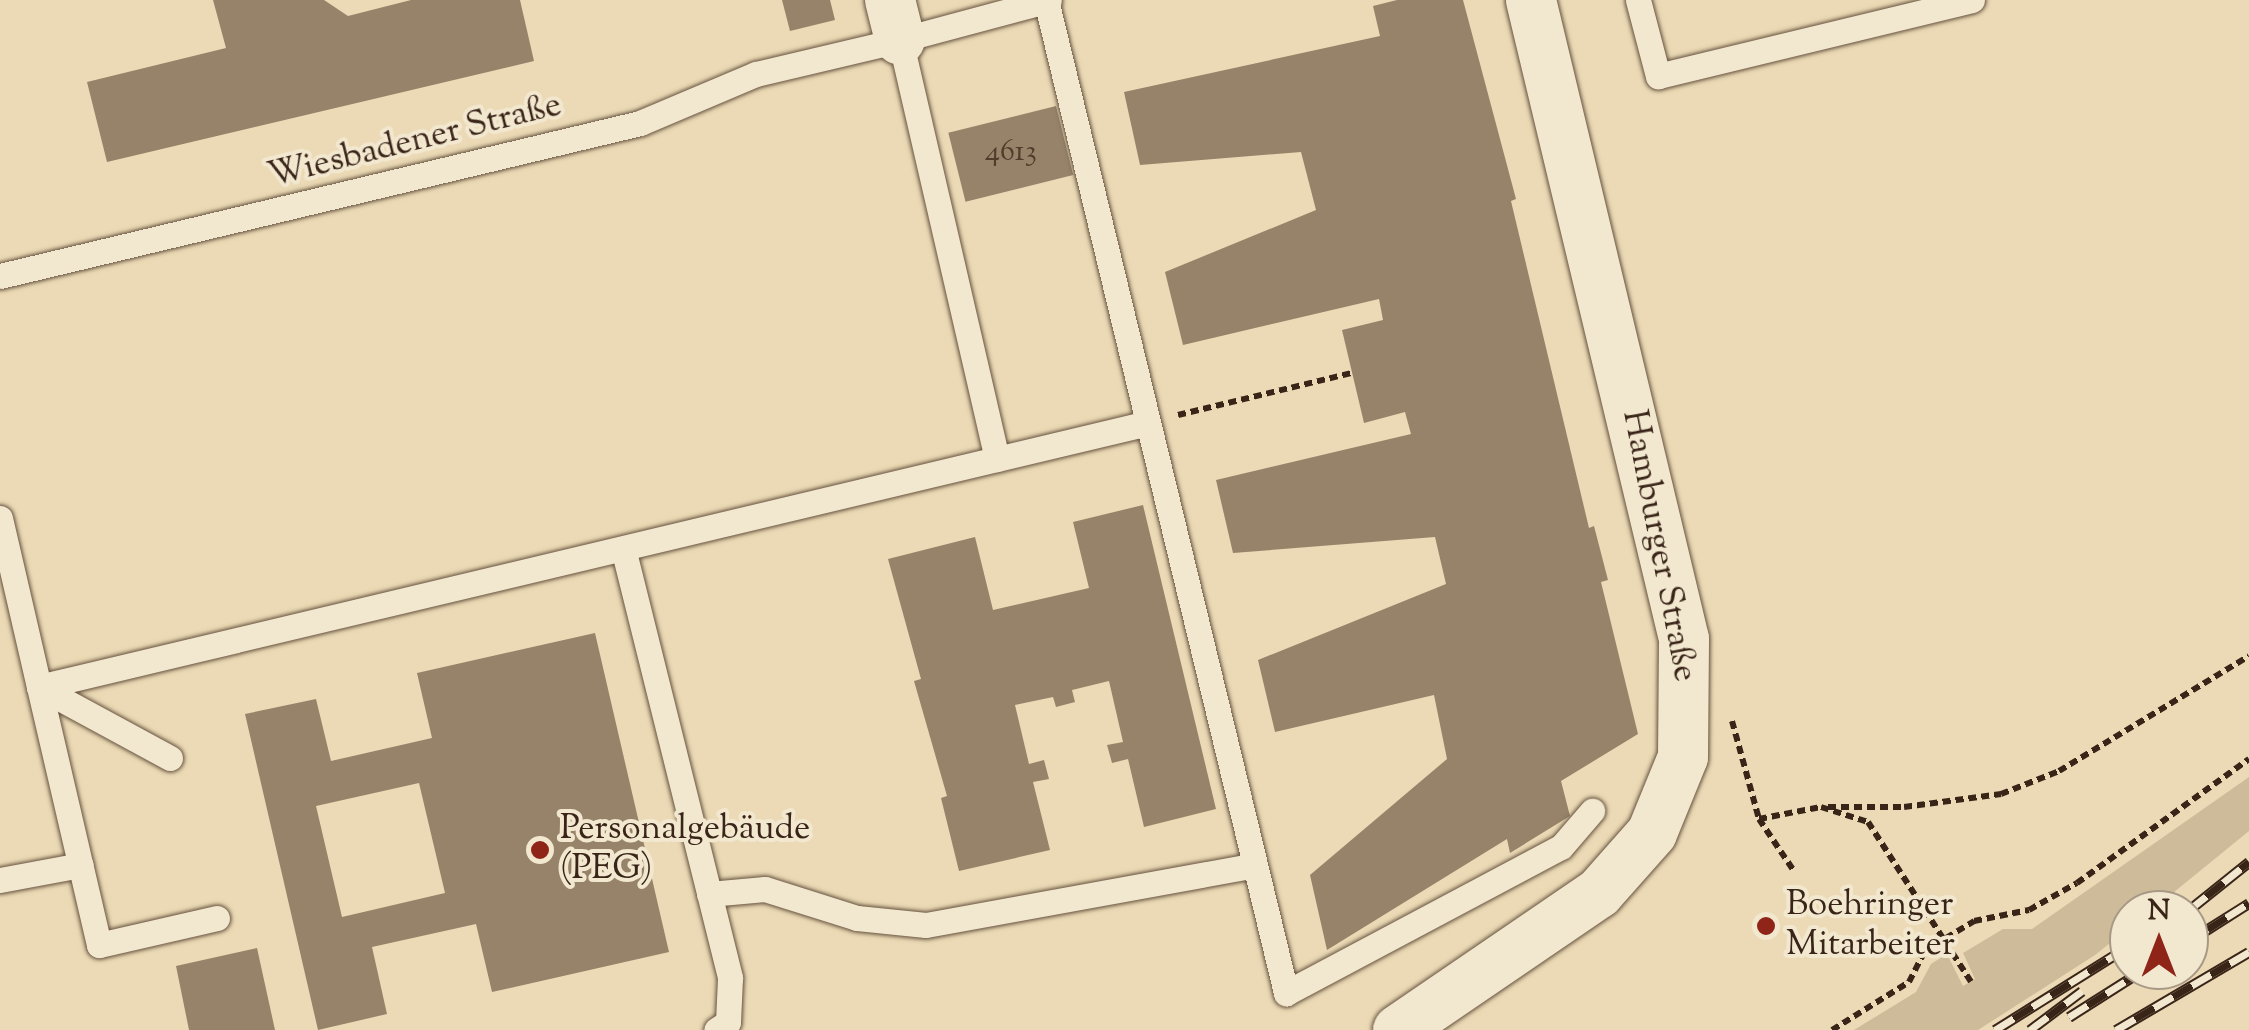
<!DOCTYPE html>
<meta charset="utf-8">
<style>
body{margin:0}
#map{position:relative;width:2249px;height:1030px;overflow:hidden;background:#ebdab5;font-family:"Sorts Mill Goudy",serif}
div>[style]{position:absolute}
.green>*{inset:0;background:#cdbb9a}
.building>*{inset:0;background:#96836a;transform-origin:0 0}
.path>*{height:6px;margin-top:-3px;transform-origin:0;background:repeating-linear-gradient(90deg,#392418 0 8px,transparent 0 13px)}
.roads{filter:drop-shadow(0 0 2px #66523f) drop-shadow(0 0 2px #66523f)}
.lane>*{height:25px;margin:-12.5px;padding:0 12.5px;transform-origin:12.5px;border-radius:12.5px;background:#f2e7cf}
.street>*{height:50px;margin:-25px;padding:0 25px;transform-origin:25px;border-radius:25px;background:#f2e7cf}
.rail>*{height:11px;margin-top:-5.5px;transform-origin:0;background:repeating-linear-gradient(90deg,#f2e7cf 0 22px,#392418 0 44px);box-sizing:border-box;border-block:2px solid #392418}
.dots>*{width:28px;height:28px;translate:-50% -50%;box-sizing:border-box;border:5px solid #f2e7cf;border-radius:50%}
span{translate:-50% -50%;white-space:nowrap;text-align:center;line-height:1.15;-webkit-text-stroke:8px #f2e7cf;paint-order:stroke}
.number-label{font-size:30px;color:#503c2c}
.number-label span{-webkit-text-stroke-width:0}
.street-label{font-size:35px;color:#392418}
.poi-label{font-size:35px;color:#392418}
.left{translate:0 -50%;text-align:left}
.north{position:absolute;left:2109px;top:890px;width:100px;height:100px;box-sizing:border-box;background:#f2e7cf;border:2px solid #a89986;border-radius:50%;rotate:0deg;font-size:28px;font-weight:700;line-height:40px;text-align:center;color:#392418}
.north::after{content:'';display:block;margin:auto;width:35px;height:45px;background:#8f2418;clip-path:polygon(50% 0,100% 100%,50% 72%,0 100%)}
</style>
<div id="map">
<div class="green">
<div style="clip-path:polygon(2249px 777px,2249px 831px,2152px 910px,2129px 910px,2129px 928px,2095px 955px,1978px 1030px,1854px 1030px,1916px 992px,1931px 964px,1947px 954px,1963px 986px,1975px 979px,1963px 953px,2003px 929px,2032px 929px)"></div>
</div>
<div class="building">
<div style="clip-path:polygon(213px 0,324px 0,348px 16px,411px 0,520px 0,534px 61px,107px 162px,87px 82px,226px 48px)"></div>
<div style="clip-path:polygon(782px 0,830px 0,835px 20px,790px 31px)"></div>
<div style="clip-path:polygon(1397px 0,1463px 0,1516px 199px,1511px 201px,1589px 528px,1594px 526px,1608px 580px,1601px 582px,1638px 734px,1561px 781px,1570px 816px,1510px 853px,1507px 839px,1327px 950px,1310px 875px,1447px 759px,1434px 695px,1275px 732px,1258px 660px,1446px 584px,1435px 537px,1233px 553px,1216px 480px,1411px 434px,1405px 412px,1364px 423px,1342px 330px,1383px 320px,1379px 299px,1183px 345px,1165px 272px,1316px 210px,1301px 152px,1140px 165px,1124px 92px,1380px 36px,1373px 6px)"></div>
<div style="left:1056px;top:106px;width:71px;height:111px;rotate:76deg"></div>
<div style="clip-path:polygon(1143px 505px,1216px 809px,1144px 827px,1128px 759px,1112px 763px,1107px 745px,1123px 742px,1109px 681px,1072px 690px,1075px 702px,1056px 707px,1053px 697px,1015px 705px,1029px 764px,1044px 760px,1049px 779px,1033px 782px,1050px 850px,959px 871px,941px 798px,947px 796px,914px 681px,921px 679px,888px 559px,975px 537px,993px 610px,1089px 588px,1073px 522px)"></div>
<div style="clip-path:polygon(evenodd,595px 633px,669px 952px,492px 992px,476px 924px,372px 947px,387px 1014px,318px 1030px,245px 714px,316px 699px,331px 761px,432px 738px,417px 673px,595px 633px,419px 783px,445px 893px,342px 917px,316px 806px,419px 783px)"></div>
<div style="clip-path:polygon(257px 948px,275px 1030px,189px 1030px,176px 966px)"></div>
</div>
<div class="path">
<div style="left:1178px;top:415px;width:179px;rotate:-13.6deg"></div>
<div style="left:1732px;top:721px;width:102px;rotate:74.6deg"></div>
<div style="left:1759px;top:819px;width:63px;rotate:-11deg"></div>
<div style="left:1821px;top:807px;width:49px;rotate:17.7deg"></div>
<div style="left:1868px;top:822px;width:190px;rotate:57.2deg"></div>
<div style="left:1828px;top:807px;width:76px"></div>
<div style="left:1904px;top:807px;width:98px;rotate:-7.6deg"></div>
<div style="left:2001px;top:794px;width:62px;rotate:-21.6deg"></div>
<div style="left:2059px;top:771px;width:222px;rotate:-31.2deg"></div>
<div style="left:1759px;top:819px;width:63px;rotate:56.1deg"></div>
<div style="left:1832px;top:1030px;width:91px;rotate:-31.9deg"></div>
<div style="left:1909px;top:982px;width:34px;rotate:-63deg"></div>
<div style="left:1924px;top:952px;width:26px;rotate:-32deg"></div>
<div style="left:1946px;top:938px;width:33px;rotate:-31deg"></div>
<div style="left:1974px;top:921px;width:56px;rotate:-11.3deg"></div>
<div style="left:2029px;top:910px;width:55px;rotate:-29.4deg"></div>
<div style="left:2077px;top:883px;width:212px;rotate:-35.8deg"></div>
</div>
<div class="roads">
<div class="lane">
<div style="left:1046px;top:0;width:1022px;rotate:76.41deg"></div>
<div style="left:1286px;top:993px;width:311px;rotate:-28deg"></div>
<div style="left:1561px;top:847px;width:48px;rotate:-49.3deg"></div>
<div style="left:1638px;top:0;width:79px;rotate:75.3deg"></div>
<div style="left:1658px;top:76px;width:323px;rotate:-13.6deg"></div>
<div style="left:0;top:276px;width:658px;rotate:-13.44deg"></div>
<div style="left:640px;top:123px;width:126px;rotate:-22.9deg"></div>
<div style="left:756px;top:74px;width:148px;rotate:-13.3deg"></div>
<div style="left:997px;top:459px;width:430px;rotate:-103deg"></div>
<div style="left:900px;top:40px;width:154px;rotate:-15deg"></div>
<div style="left:0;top:518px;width:173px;rotate:77deg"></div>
<div style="left:39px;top:687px;width:1140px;rotate:-13.39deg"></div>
<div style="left:624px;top:552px;width:439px;rotate:76deg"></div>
<div style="left:730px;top:978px;width:44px;rotate:92.6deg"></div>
<div style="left:728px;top:1022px;width:14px;rotate:146deg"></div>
<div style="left:170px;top:758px;width:149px;rotate:-151.5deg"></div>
<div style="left:39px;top:687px;width:265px;rotate:76.9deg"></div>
<div style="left:99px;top:945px;width:121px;rotate:-12.9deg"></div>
<div style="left:0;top:880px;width:82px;rotate:-10.5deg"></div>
<div style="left:709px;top:894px;width:56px;rotate:-5.1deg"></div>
<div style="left:765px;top:889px;width:96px;rotate:17.5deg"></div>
<div style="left:857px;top:918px;width:69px;rotate:5.8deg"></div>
<div style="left:926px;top:925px;width:334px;rotate:-10.3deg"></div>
</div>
<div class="street">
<div style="left:890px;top:0;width:41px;rotate:76deg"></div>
<div style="left:1398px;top:1030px;width:243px;rotate:-34.3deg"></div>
<div style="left:1599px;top:893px;width:80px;rotate:-48.5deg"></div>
<div style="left:1652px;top:833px;width:82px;rotate:-67.8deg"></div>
<div style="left:1683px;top:757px;width:118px;rotate:-89.5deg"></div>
<div style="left:1684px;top:639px;width:657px;rotate:-103.47deg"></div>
</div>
</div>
<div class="rail">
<div style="left:2189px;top:910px;width:77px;rotate:-38.7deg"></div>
<div style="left:2189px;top:941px;width:71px;rotate:-32.3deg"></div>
<div style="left:2069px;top:1017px;width:88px;rotate:-32.4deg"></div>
<div style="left:1995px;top:1030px;width:158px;rotate:-32.1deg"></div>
<div style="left:2030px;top:1030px;width:65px;rotate:-36.9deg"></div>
<div style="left:2116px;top:1030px;width:154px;rotate:-30.4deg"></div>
</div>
<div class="dots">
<div style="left:540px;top:850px;background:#8f2418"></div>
<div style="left:1766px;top:926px;background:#8f2418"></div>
</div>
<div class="number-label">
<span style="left:1011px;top:153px">4613</span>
</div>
<div class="street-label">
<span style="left:415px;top:142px;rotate:-14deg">Wiesbadener Straße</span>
<span style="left:1658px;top:546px;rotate:79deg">Hamburger Straße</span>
</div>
<div class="poi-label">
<span class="left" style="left:560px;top:850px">Personalgebäude<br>(PEG)</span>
<span class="left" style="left:1786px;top:926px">Boehringer<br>Mitarbeiter</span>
</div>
<div class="north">N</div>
</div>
